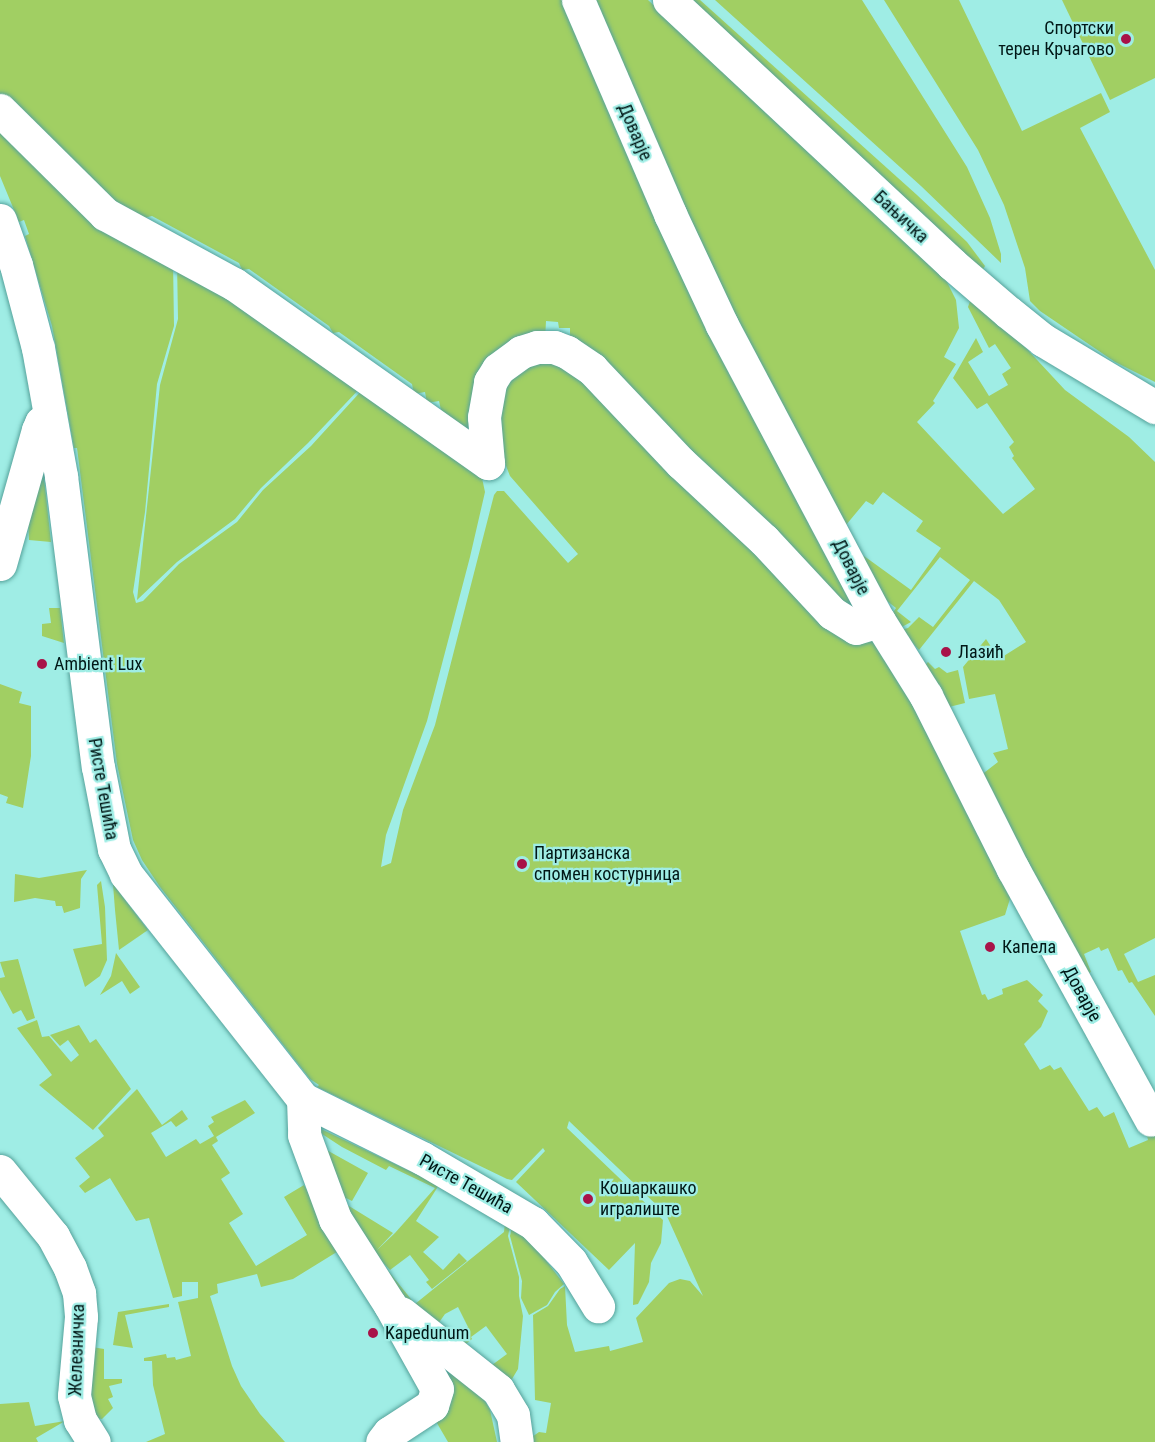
<!DOCTYPE html>
<meta charset="utf-8">
<style>
body{margin:0}
#map{position:relative;width:1155px;height:1442px;overflow:hidden;background:#9fede5;font-family:"Roboto Condensed",sans-serif}
div>[style]{position:absolute}
.green>*{inset:0;background:#a1cf63}
.roads{filter:drop-shadow(0 0 2px #55a29b) drop-shadow(0 0 2px #55a29b)}
.minor>*{height:33px;margin:-16.5px;padding:0 16.5px;transform-origin:16.5px;border-radius:16.5px;background:#fff}
.dots>*{width:16px;height:16px;translate:-50% -50%;box-sizing:border-box;border:3px solid #9fede5;border-radius:50%}
span{translate:-50% -50%;white-space:nowrap;text-align:center;line-height:1.15;-webkit-text-stroke:4.5px #9fede5;paint-order:stroke}
.poi-label{font-size:18px;color:#011716}
.right{translate:-100% -50%;text-align:right}
.left{translate:0 -50%;text-align:left}
.street-label{font-size:18px;color:#011716}
</style>
<div id="map">
<div class="green">
<div style="clip-path:polygon(0 0,570px 0,845px 569px,856px 616px,570px 345px,570px 328px,559px 328px,558px 322px,546px 321px,545px 340px,535px 340px,475px 424px,465px 432px,444px 424px,439px 401px,427px 403px,425px 392px,414px 394px,412px 384px,339px 332px,333px 333px,329px 326px,249px 269px,242px 270px,239px 263px,152px 216px,136px 220px,0 99px)"></div>
<div style="clip-path:polygon(585px 0,648px 0,944px 276px,956px 300px,959px 328px,944px 357px,956px 364px,933px 401px,935px 403px,917px 422px,1003px 514px,1035px 489px,1012px 458px,1014px 456px,1009px 447px,1014px 442px,987px 403px,977px 409px,953px 378px,976px 338px,983px 352px,968px 362px,989px 396px,1008px 385px,1002px 374px,1011px 368px,995px 344px,989px 348px,968px 307px,970px 301px,1026px 348px,1065px 390px,1129px 437px,1155px 462px,1155px 938px,1124px 954px,1138px 982px,1155px 975px,1155px 1016px,1132px 982px,1129px 983px,1122px 970px,1118px 971px,1108px 948px,1101px 951px,1099px 947px,1084px 954px,1091px 972px,1081px 977px,976px 779px,998px 762px,993px 753px,1008px 749px,995px 694px,969px 699px,963px 667px,986px 639px,999px 659px,1026px 642px,999px 600px,974px 581px,919px 650px,901px 630px,908px 628px,919px 617px,933px 627px,970px 580px,940px 557px,897px 611px,911px 622px,900px 628px,890px 617px,896px 608px,873px 590px,858px 564px,864px 556px,911px 590px,941px 548px,916px 531px,923px 521px,883px 492px,873px 505px,866px 501px,841px 531px,741px 346px)"></div>
<div style="clip-path:polygon(689px 0,700px 0,917px 195px,967px 242px,985px 266px,982px 271px)"></div>
<div style="clip-path:polygon(715px 0,862px 0,967px 167px,990px 218px,1001px 254px,1001px 263px,921px 186px)"></div>
<div style="clip-path:polygon(884px 0,959px 0,1022px 131px,1101px 93px,1110px 112px,1080px 128px,1155px 270px,1155px 382px,1115px 362px,1040px 311px,1030px 301px,1025px 268px,1004px 205px,978px 150px)"></div>
<div style="clip-path:polygon(1062px 0,1155px 0,1155px 78px,1110px 100px)"></div>
<div style="clip-path:polygon(0 122px,173px 260px,174px 326px,157px 384px,145px 512px,133px 592px,136px 603px,143px 601px,179px 564px,237px 522px,263px 490px,311px 446px,363px 389px,482px 478px,485px 492px,470px 557px,427px 721px,386px 835px,381px 867px,391px 863px,403px 810px,435px 725px,494px 495px,497px 491px,504px 491px,568px 563px,578px 554px,510px 476px,499px 448px,500px 379px,553px 355px,868px 640px,880px 643px,1013px 889px,1005px 915px,960px 931px,982px 995px,985px 994px,988px 1000px,1003px 994px,1002px 989px,1027px 980px,1043px 995px,1038px 1001px,1048px 1011px,1041px 1027px,1024px 1044px,1040px 1070px,1050px 1065px,1054px 1070px,1061px 1067px,1089px 1111px,1097px 1107px,1104px 1117px,1114px 1112px,1129px 1148px,1148px 1140px,1147px 1136px,1155px 1133px,1155px 1442px,532px 1442px,532px 1437px,539px 1432px,546px 1433px,551px 1403px,535px 1400px,533px 1315px,548px 1306px,560px 1289px,565px 1286px,567px 1325px,575px 1352px,609px 1346px,610px 1351px,643px 1342px,636px 1318px,669px 1283px,680px 1279px,690px 1281px,703px 1296px,666px 1214px,569px 1121px,567px 1128px,663px 1220px,661px 1243px,651px 1263px,649px 1282px,638px 1304px,633px 1305px,635px 1243px,609px 1270px,516px 1182px,545px 1151px,543px 1148px,512px 1180px,507px 1179px,317px 1087px,319px 1085px,310px 1079px,160px 887px,142px 860px,133px 840px,117px 764px,77px 448px,74px 448px,52px 326px,25px 236px,29px 234px,24px 220px,19px 222px,0 176px)"></div>
<div style="clip-path:polygon(177px 261px,363px 385px,308px 443px,261px 488px,235px 519px,177px 562px,137px 600px,160px 385px,178px 319px)"></div>
<div style="clip-path:polygon(41px 454px,46px 496px,51px 542px,29px 540px,28px 518px)"></div>
<div style="clip-path:polygon(49px 608px,60px 608px,64px 643px,42px 636px,42px 624px,51px 623px)"></div>
<div style="clip-path:polygon(928px 662px,935px 669px,939px 667px,947px 673px,958px 670px,965px 703px,941px 709px,919px 671px)"></div>
<div style="clip-path:polygon(0 684px,22px 692px,19px 703px,31px 706px,31px 756px,23px 808px,6px 803px,8px 797px,0 794px)"></div>
<div style="clip-path:polygon(87px 870px,81px 879px,80px 908px,64px 913px,62px 906px,56px 906px,55px 901px,35px 898px,14px 902px,15px 874px,39px 878px)"></div>
<div style="clip-path:polygon(101px 881px,105px 907px,107px 960px,100px 976px,85px 987px,73px 949px,102px 944px,97px 885px)"></div>
<div style="clip-path:polygon(113px 884px,148px 930px,119px 950px,115px 910px)"></div>
<div style="clip-path:polygon(116px 953px,140px 987px,130px 994px,122px 981px,100px 995px,111px 976px)"></div>
<div style="clip-path:polygon(18px 959px,35px 1018px,27px 1021px,21px 1010px,13px 1014px,0 990px,0 978px,5px 977px,0 962px)"></div>
<div style="clip-path:polygon(37px 1020px,42px 1037px,49px 1036px,71px 1062px,79px 1055px,68px 1040px,60px 1046px,50px 1035px,79px 1025px,90px 1043px,96px 1039px,131px 1089px,93px 1130px,39px 1085px,52px 1075px,17px 1028px)"></div>
<div style="clip-path:polygon(137px 1089px,162px 1125px,182px 1110px,188px 1119px,176px 1127px,171px 1121px,151px 1133px,166px 1157px,196px 1139px,200px 1144px,214px 1136px,208px 1126px,214px 1122px,211px 1117px,245px 1100px,255px 1113px,216px 1137px,218px 1141px,212px 1145px,230px 1173px,221px 1179px,243px 1214px,229px 1223px,256px 1266px,307px 1235px,284px 1197px,304px 1185px,340px 1250px,293px 1279px,261px 1287px,257px 1274px,217px 1284px,218px 1293px,210px 1296px,232px 1366px,241px 1386px,260px 1414px,285px 1442px,146px 1442px,165px 1434px,153px 1385px,152px 1361px,144px 1361px,144px 1358px,166px 1354px,167px 1358px,175px 1357px,176px 1360px,191px 1356px,178px 1302px,198px 1298px,198px 1282px,182px 1282px,182px 1296px,173px 1298px,149px 1218px,136px 1221px,110px 1178px,85px 1193px,79px 1186px,90px 1177px,75px 1158px,104px 1136px,98px 1128px)"></div>
<div style="clip-path:polygon(321px 1129px,439px 1185px,416px 1221px,439px 1237px,423px 1252px,443px 1270px,459px 1253px,467px 1261px,432px 1289px,426px 1282px,429px 1280px,410px 1255px,390px 1270px,373px 1252px,415px 1304px,504px 1232px,505px 1223px,510px 1226px,508px 1236px,519px 1277px,519px 1296px,523px 1316px,518px 1369px,512px 1379px,507px 1381px,484px 1366px,490px 1362px,492px 1365px,507px 1354px,486px 1326px,471px 1337px,472px 1339px,461px 1348px,446px 1337px,468px 1327px,458px 1307px,445px 1314px,435px 1328px,403px 1302px,342px 1207px,349px 1206px,393px 1233px,376px 1251px,395px 1233px,435px 1188px,389px 1166px,386px 1170px,342px 1147px,319px 1132px)"></div>
<div style="clip-path:polygon(323px 1148px,368px 1173px,352px 1201px,346px 1198px,339px 1203px)"></div>
<div style="clip-path:polygon(512px 1227px,534px 1245px,564px 1284px,555px 1292px,547px 1305px,529px 1315px,521px 1298px,522px 1281px,510px 1236px)"></div>
<div style="clip-path:polygon(169px 1304px,169px 1307px,125px 1315px,133px 1348px,113px 1345px,118px 1312px)"></div>
<div style="clip-path:polygon(86px 1346px,104px 1349px,104px 1379px,122px 1379px,122px 1383px,109px 1386px,113px 1397px,108px 1399px,113px 1408px,102px 1419px,96px 1418px,81px 1401px)"></div>
<div style="clip-path:polygon(430px 1348px,480px 1392px,490px 1410px,497px 1442px,448px 1442px,434px 1418px)"></div>
<div style="clip-path:polygon(29px 1402px,35px 1426px,65px 1421px,36px 1438px,38px 1442px,0 1442px,0 1404px)"></div>
</div>
<div class="roads">
<div class="minor">
<div style="left:578px;top:0;width:233px;rotate:66.7deg"></div>
<div style="left:670px;top:214px;width:123px;rotate:64.9deg"></div>
<div style="left:722px;top:325px;width:335px;rotate:62.1deg"></div>
<div style="left:879px;top:621px;width:89px;rotate:57.9deg"></div>
<div style="left:926px;top:696px;width:194px;rotate:63.3deg"></div>
<div style="left:1013px;top:869px;width:286px;rotate:61.2deg"></div>
<div style="left:669px;top:0;width:387px;rotate:43deg"></div>
<div style="left:952px;top:264px;width:74px;rotate:40.6deg"></div>
<div style="left:1008px;top:312px;width:45px;rotate:38.7deg"></div>
<div style="left:1043px;top:340px;width:131px;rotate:30.9deg"></div>
<div style="left:0;top:110px;width:148px;rotate:44.7deg"></div>
<div style="left:105px;top:214px;width:147px;rotate:28.5deg"></div>
<div style="left:234px;top:284px;width:311px;rotate:35.2deg"></div>
<div style="left:0;top:220px;width:48px;rotate:70.4deg"></div>
<div style="left:16px;top:265px;width:86px;rotate:75.2deg"></div>
<div style="left:38px;top:348px;width:130px;rotate:79.8deg"></div>
<div style="left:61px;top:476px;width:293px;rotate:82.8deg"></div>
<div style="left:98px;top:767px;width:84px;rotate:79deg"></div>
<div style="left:114px;top:849px;width:28px;rotate:64deg"></div>
<div style="left:126px;top:874px;width:286px;rotate:51.8deg"></div>
<div style="left:303px;top:1099px;width:133px;rotate:26.4deg"></div>
<div style="left:422px;top:1158px;width:129px;rotate:30.4deg"></div>
<div style="left:533px;top:1223px;width:54px;rotate:45.7deg"></div>
<div style="left:571px;top:1262px;width:52px;rotate:58.5deg"></div>
<div style="left:488px;top:463px;width:46px;rotate:-95deg"></div>
<div style="left:484px;top:417px;width:36px;rotate:-80deg"></div>
<div style="left:490px;top:382px;width:15px;rotate:-58deg"></div>
<div style="left:498px;top:369px;width:29px;rotate:-36deg"></div>
<div style="left:521px;top:352px;width:17px;rotate:-17deg"></div>
<div style="left:537px;top:347px;width:17px"></div>
<div style="left:554px;top:347px;width:14px;rotate:21deg"></div>
<div style="left:567px;top:352px;width:30px;rotate:34deg"></div>
<div style="left:592px;top:369px;width:129px;rotate:46.6deg"></div>
<div style="left:681px;top:463px;width:113px;rotate:42.9deg"></div>
<div style="left:764px;top:540px;width:100px;rotate:47deg"></div>
<div style="left:832px;top:613px;width:28px;rotate:32deg"></div>
<div style="left:856px;top:628px;width:24px;rotate:-17deg"></div>
<div style="left:0;top:564px;width:139px;rotate:-74.2deg"></div>
<div style="left:38px;top:430px;width:8px;rotate:-67deg"></div>
<div style="left:41px;top:423px;width:11px;rotate:-34deg"></div>
<div style="left:303px;top:1099px;width:36px;rotate:88deg"></div>
<div style="left:304px;top:1135px;width:90px;rotate:69.7deg"></div>
<div style="left:335px;top:1219px;width:102px;rotate:57.4deg"></div>
<div style="left:390px;top:1305px;width:96px;rotate:60.8deg"></div>
<div style="left:437px;top:1389px;width:17px;rotate:107deg"></div>
<div style="left:432px;top:1405px;width:51px;rotate:146.9deg"></div>
<div style="left:389px;top:1433px;width:11px;rotate:128deg"></div>
<div style="left:0;top:1171px;width:84px;rotate:50.8deg"></div>
<div style="left:53px;top:1236px;width:36px;rotate:62deg"></div>
<div style="left:70px;top:1268px;width:27px;rotate:70deg"></div>
<div style="left:79px;top:1293px;width:24px;rotate:85deg"></div>
<div style="left:81px;top:1317px;width:79px;rotate:95.1deg"></div>
<div style="left:74px;top:1396px;width:25px;rotate:76deg"></div>
<div style="left:80px;top:1420px;width:26px;rotate:58deg"></div>
<div style="left:401px;top:1313px;width:124px;rotate:38.4deg"></div>
<div style="left:498px;top:1390px;width:29px;rotate:59deg"></div>
<div style="left:513px;top:1415px;width:27px;rotate:82deg"></div>
</div>
</div>
<div class="dots">
<div style="left:1126px;top:39px;background:#a81348"></div>
<div style="left:946px;top:652px;background:#a81348"></div>
<div style="left:42px;top:664px;background:#a81348"></div>
<div style="left:522px;top:864px;background:#a81348"></div>
<div style="left:990px;top:947px;background:#a81348"></div>
<div style="left:588px;top:1199px;background:#a81348"></div>
<div style="left:373px;top:1333px;background:#a81348"></div>
</div>
<div class="poi-label">
<span class="right" style="left:1114px;top:39px">Спортски<br>терен Крчагово</span>
<span class="left" style="left:958px;top:652px">Лазић</span>
<span class="left" style="left:54px;top:664px">Ambient Lux</span>
<span class="left" style="left:534px;top:864px">Партизанска<br>спомен костурница</span>
<span class="left" style="left:1002px;top:947px">Капела</span>
<span class="left" style="left:600px;top:1199px">Кошаркашко<br>игралиште</span>
<span class="left" style="left:385px;top:1333px">Kapedunum</span>
</div>
<div class="street-label">
<span style="left:635px;top:132px;rotate:67deg">Доварје</span>
<span style="left:901px;top:217px;rotate:43deg">Бањичка</span>
<span style="left:851px;top:567px;rotate:63deg">Доварје</span>
<span style="left:103px;top:789px;rotate:80deg">Ристе Тешића</span>
<span style="left:1082px;top:994px;rotate:61deg">Доварје</span>
<span style="left:466px;top:1184px;rotate:29deg">Ристе Тешића</span>
<span style="left:77px;top:1350px;rotate:-88deg">Железничка</span>
</div>
</div>
